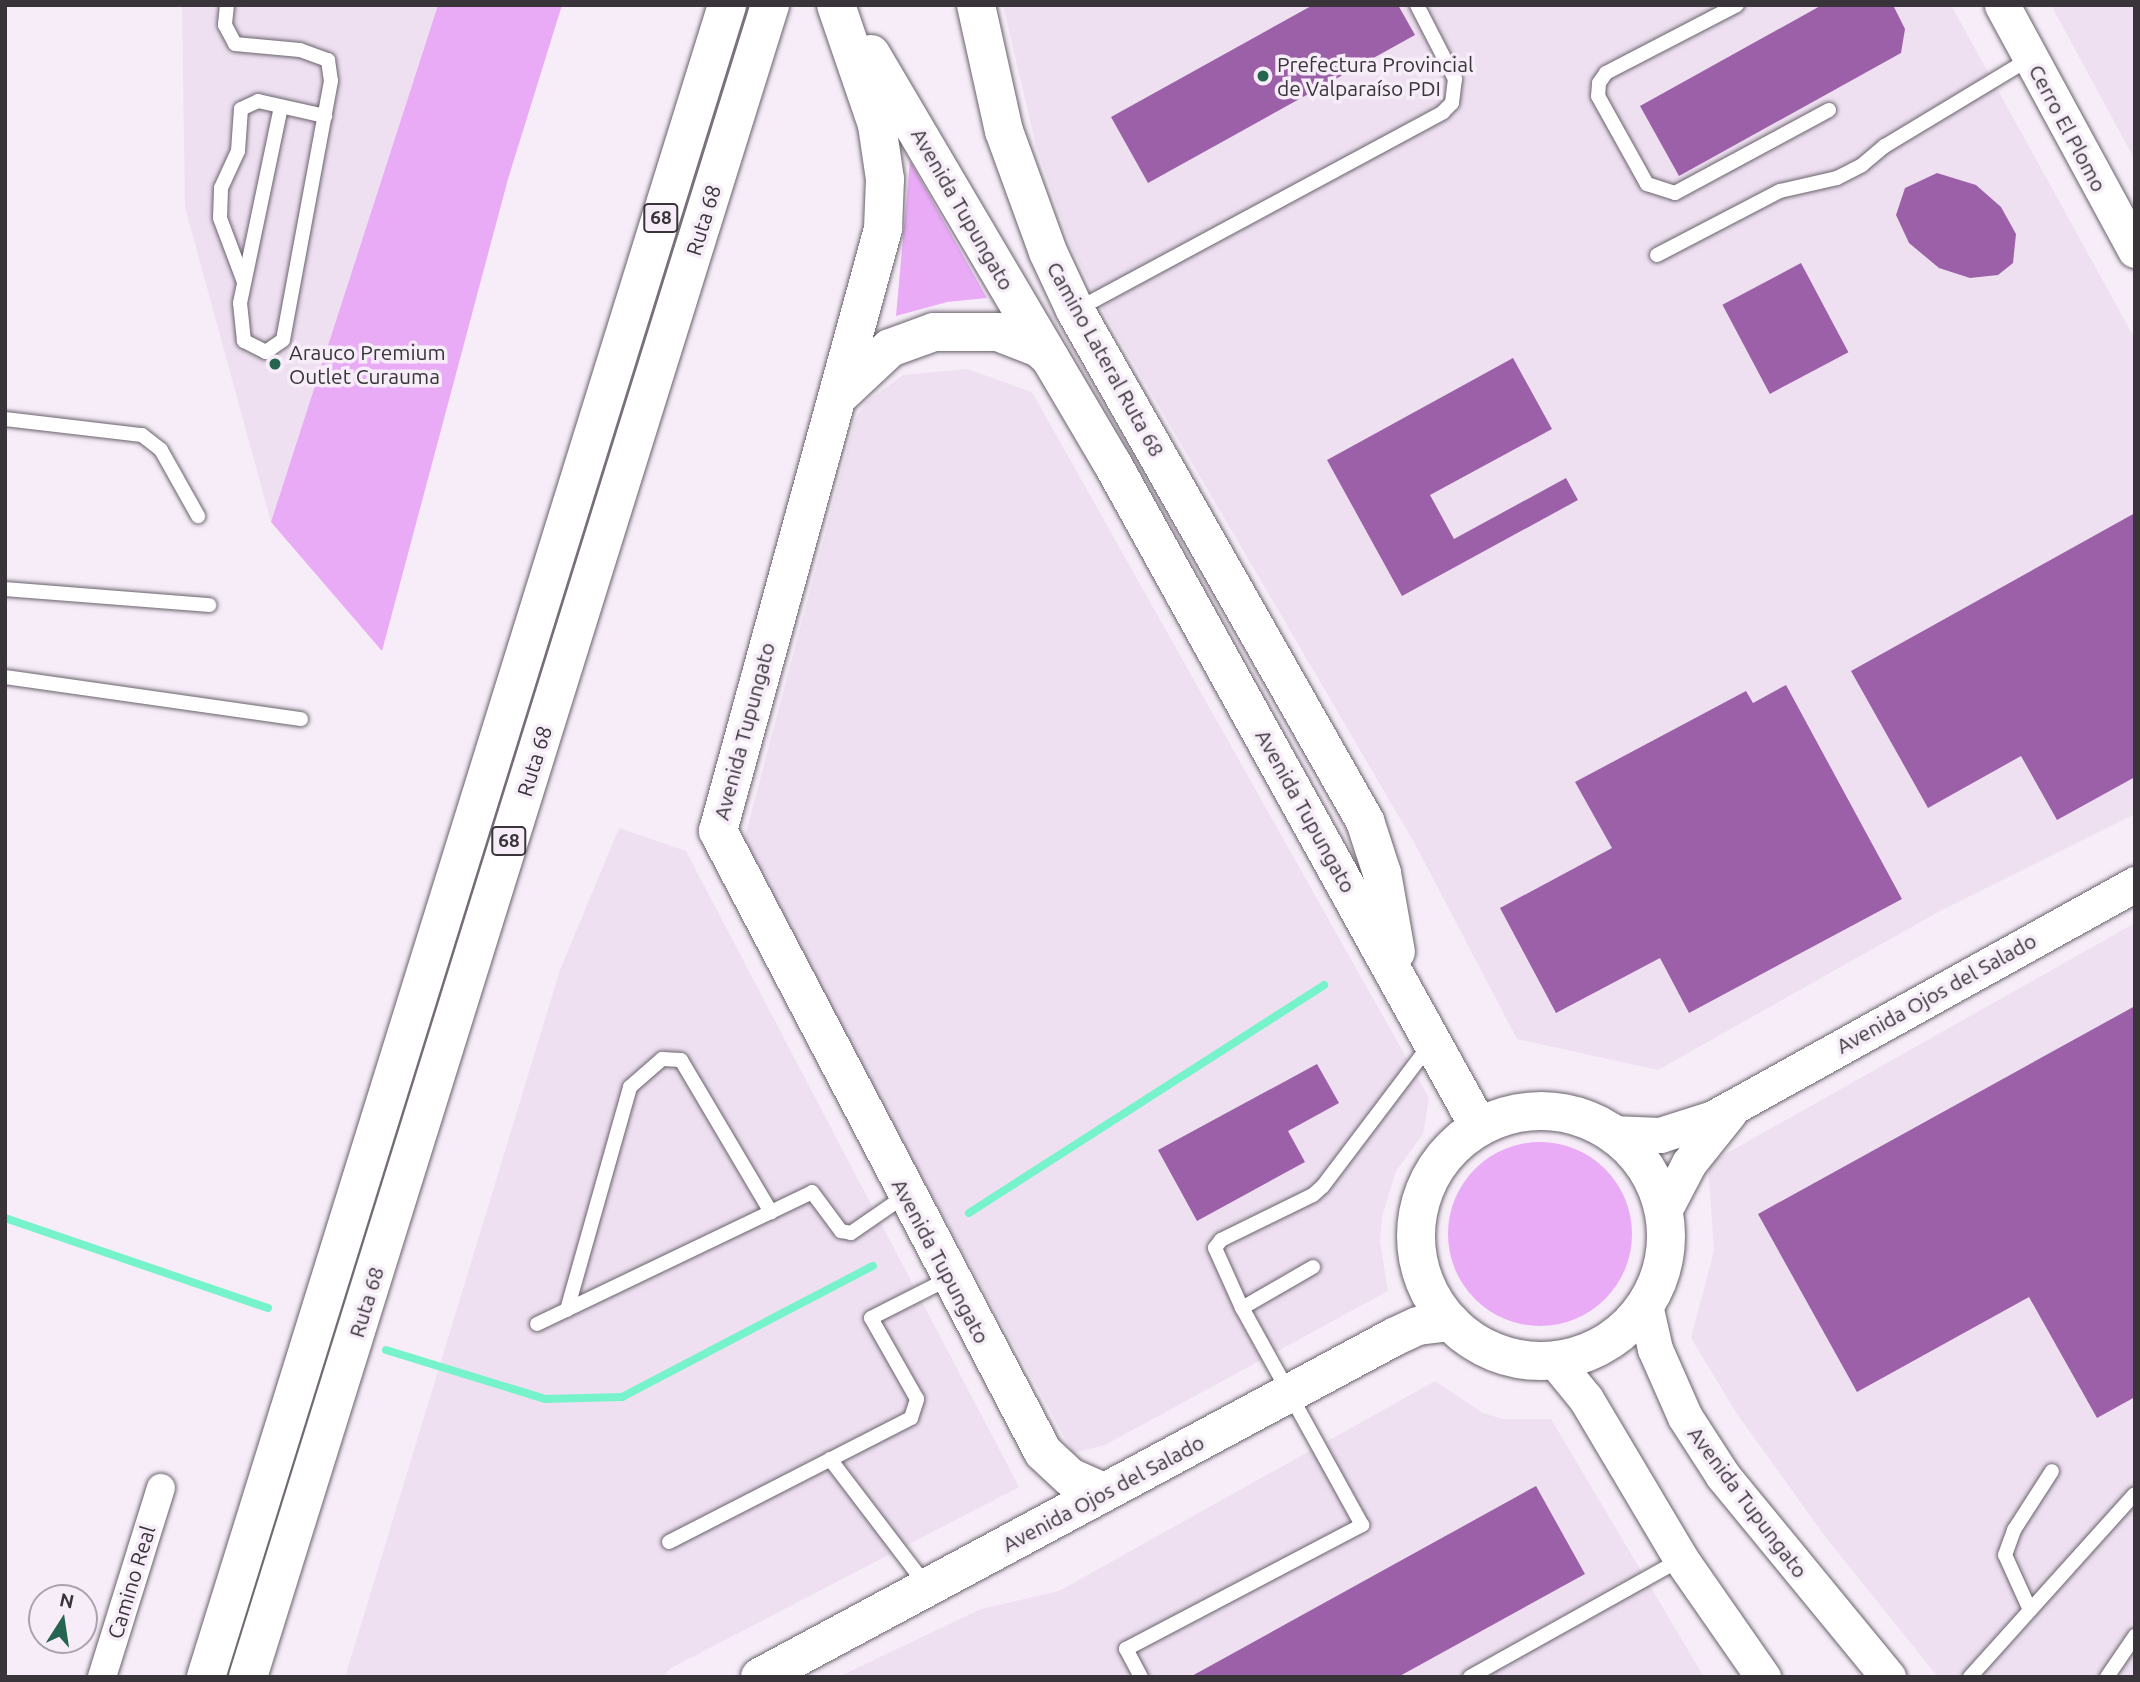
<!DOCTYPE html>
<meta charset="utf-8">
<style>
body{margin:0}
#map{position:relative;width:2140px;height:1682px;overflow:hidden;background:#f6edf8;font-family:Ubuntu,sans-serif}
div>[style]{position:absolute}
.built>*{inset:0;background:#eee0f1}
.green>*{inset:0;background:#e9abf6}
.round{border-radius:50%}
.stream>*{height:8px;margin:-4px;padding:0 4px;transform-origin:4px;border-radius:4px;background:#76f3ca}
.building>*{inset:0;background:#9c60a9;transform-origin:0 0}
.roads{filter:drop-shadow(0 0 2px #6a626c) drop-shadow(0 0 2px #6a626c)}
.service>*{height:14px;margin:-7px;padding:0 7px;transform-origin:7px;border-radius:7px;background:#fff}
.minor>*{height:28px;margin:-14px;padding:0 14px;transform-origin:14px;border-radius:14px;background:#fff}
.tertiary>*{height:35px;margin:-17.5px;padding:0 17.5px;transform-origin:17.5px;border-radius:17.5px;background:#fff}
.secondary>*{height:38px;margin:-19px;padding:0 19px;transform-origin:19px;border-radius:19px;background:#fff}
.secondary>.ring{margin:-19px;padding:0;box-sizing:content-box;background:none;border:38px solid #fff;border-radius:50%}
.motorway>*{height:38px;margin:-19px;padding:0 19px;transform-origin:19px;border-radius:19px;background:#fff}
.dots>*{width:19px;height:19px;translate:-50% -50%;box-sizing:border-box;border:4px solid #f6edf8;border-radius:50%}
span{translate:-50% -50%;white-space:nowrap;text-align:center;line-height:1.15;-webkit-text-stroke:7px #f6edf8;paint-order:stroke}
.shield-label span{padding:2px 5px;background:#f6edf8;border:2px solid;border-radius:5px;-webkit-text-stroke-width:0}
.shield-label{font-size:19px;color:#383439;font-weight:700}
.poi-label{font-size:21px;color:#383439}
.left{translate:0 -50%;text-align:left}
.street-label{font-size:21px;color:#383439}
.frame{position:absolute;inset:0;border:7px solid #383439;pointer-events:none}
.north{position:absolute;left:28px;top:1584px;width:70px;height:70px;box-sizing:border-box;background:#f6edf8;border:2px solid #aaa3ac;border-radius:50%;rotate:12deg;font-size:19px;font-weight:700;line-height:28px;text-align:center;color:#383439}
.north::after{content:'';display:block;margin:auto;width:24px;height:32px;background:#256450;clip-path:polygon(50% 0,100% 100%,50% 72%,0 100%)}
</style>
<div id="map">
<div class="built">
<div style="clip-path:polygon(182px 5px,438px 5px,271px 522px,185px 207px)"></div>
<div style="clip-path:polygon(1003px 5px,1951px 5px,2135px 339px,2135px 814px,1940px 911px,1658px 1070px,1517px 1039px,1415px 844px,1106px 316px,1071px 246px,1036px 146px)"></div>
<div style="clip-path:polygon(2051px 5px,2135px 5px,2135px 160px)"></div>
<div style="clip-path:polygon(967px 369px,1032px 392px,1429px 1098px,1423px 1134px,1396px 1171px,1382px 1217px,1380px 1242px,1388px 1291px,1105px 1445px,1073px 1453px,742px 848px,855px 420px,866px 402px,903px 375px)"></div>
<div style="clip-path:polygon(619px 828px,686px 851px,1019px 1487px,671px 1668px,662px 1677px,345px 1677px,560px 970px)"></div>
<div style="clip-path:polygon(2135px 923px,2135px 1677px,1938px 1677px,1827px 1539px,1737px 1414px,1691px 1338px,1714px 1251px,1708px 1164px)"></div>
<div style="clip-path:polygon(1435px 1381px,1483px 1413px,1503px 1419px,1551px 1419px,1704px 1677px,838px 1677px,981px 1609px,1059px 1591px)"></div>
</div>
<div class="green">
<div style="clip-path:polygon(438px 5px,562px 5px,508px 179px,382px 651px,271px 522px)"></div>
<div style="clip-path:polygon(910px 161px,987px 298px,947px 302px,896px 316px)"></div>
<div class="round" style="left:1448px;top:1142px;width:184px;height:184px"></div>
</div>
<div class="stream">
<div style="left:969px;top:1213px;width:422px;rotate:-32.7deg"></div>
<div style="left:5px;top:1218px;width:278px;rotate:18.9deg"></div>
<div style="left:386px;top:1350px;width:166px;rotate:17.1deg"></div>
<div style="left:545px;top:1399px;width:77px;rotate:-1.5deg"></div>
<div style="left:622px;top:1397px;width:283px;rotate:-27.6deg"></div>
</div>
<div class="building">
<div style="clip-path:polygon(1313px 5px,1398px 5px,1415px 35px,1148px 183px,1111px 117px)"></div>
<div style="clip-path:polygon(1822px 5px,1893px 5px,1905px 29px,1901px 53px,1679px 176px,1640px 106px)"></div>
<div style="clip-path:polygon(1937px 173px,1976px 185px,2001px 207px,2016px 234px,2013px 263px,1998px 275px,1970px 278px,1939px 268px,1909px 243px,1896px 215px,1905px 188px)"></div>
<div style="left:1801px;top:263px;width:101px;height:89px;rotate:62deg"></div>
<div style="clip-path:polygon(1513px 358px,1552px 429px,1430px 495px,1454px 539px,1566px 478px,1578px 500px,1402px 596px,1327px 460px)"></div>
<div style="clip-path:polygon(2135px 513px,2135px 777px,2057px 820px,2021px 756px,1928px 808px,1851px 671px)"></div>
<div style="clip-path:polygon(1786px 685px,1902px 899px,1689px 1013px,1660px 958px,1556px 1013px,1500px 908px,1612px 848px,1575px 782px,1746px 691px,1753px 703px)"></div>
<div style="clip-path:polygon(2135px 1006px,2135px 1397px,2097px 1418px,2029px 1297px,1857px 1392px,1758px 1214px)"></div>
<div style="clip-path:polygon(1317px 1064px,1339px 1103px,1288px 1131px,1305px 1162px,1197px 1221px,1158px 1150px)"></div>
<div style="clip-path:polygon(1536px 1486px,1585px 1574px,1398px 1677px,1190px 1677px)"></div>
</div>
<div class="roads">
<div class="service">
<div style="left:227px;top:5px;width:20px;rotate:96deg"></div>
<div style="left:225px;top:25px;width:21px;rotate:62deg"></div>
<div style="left:235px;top:44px;width:65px;rotate:5.3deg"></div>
<div style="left:300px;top:50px;width:30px;rotate:20deg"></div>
<div style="left:328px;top:60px;width:21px;rotate:82deg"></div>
<div style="left:331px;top:81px;width:263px;rotate:100.5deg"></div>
<div style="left:283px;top:340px;width:21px;rotate:145deg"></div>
<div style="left:266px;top:352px;width:25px;rotate:-153deg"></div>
<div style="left:244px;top:341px;width:38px;rotate:-96deg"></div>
<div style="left:240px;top:303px;width:200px;rotate:-78.2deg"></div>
<div style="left:1737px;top:5px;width:148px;rotate:152.6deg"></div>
<div style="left:1606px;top:73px;width:12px;rotate:125deg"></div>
<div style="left:1599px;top:83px;width:13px;rotate:94deg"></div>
<div style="left:1598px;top:96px;width:101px;rotate:60.9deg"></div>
<div style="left:1647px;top:184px;width:29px;rotate:18deg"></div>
<div style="left:1675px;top:193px;width:175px;rotate:-28.3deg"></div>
<div style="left:1657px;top:255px;width:139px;rotate:-27.5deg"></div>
<div style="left:1780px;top:191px;width:58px;rotate:-12.8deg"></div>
<div style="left:1837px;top:178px;width:28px;rotate:-27deg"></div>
<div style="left:1862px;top:165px;width:30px;rotate:-40deg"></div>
<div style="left:1885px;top:146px;width:170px;rotate:-31.1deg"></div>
<div style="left:244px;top:282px;width:68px;rotate:-110.6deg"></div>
<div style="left:220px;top:218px;width:30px;rotate:-88deg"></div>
<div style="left:221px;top:188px;width:41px;rotate:-65.3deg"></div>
<div style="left:238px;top:151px;width:42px;rotate:-85.9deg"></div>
<div style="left:241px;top:109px;width:19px;rotate:-25deg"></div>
<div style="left:258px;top:101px;width:69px;rotate:12.6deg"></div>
<div style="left:1076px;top:310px;width:417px;rotate:-28.3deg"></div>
<div style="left:1443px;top:112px;width:13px;rotate:-45deg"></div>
<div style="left:1452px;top:103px;width:24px;rotate:-83deg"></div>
<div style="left:1455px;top:79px;width:83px;rotate:-117.2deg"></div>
<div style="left:5px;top:419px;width:138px;rotate:6.7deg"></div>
<div style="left:142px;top:435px;width:24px;rotate:38deg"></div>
<div style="left:161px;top:450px;width:76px;rotate:60.7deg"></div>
<div style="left:5px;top:589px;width:205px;rotate:4.5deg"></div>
<div style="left:5px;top:677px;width:299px;rotate:8.1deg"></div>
<div style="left:1242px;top:1308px;width:82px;rotate:-30deg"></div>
<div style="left:567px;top:1310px;width:232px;rotate:-74.2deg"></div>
<div style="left:630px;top:1087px;width:43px;rotate:-41.2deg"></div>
<div style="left:662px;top:1059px;width:19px;rotate:3deg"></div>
<div style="left:681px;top:1060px;width:177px;rotate:59.4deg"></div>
<div style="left:537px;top:1324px;width:305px;rotate:-25.6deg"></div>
<div style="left:812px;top:1192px;width:49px;rotate:53.4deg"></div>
<div style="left:841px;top:1231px;width:10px;rotate:11deg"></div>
<div style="left:851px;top:1233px;width:67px;rotate:-34.6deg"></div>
<div style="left:830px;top:1459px;width:158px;rotate:52.7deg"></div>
<div style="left:669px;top:1542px;width:272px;rotate:-27.1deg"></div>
<div style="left:911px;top:1418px;width:20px;rotate:-72deg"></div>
<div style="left:917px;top:1399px;width:93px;rotate:-119.6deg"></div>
<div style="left:871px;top:1318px;width:89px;rotate:-26.9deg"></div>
<div style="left:2030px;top:1610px;width:60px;rotate:-114.4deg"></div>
<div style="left:2005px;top:1555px;width:27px;rotate:-70deg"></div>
<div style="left:2014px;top:1530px;width:70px;rotate:-57.2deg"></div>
<div style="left:1141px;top:1677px;width:32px;rotate:-118deg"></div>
<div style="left:1126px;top:1649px;width:267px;rotate:-27.7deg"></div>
<div style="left:1362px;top:1525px;width:248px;rotate:-118.9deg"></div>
<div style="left:1242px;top:1308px;width:66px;rotate:-114.2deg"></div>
<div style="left:1215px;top:1248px;width:10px;rotate:-53deg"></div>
<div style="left:1221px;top:1240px;width:102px;rotate:-26.1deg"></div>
<div style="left:1313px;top:1195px;width:13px;rotate:-42deg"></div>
<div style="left:1323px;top:1186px;width:176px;rotate:-52.9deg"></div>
<div style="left:1470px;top:1677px;width:242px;rotate:-29.2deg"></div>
<div style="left:1970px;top:1677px;width:246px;rotate:-48deg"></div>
<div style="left:2107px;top:1677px;width:50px;rotate:-55.7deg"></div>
</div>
<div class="minor">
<div style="left:102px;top:1677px;width:198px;rotate:-72.7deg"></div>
</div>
<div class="tertiary">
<div style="left:2002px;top:5px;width:279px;rotate:61.5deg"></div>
<div style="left:1612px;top:1133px;width:48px;rotate:2.4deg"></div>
<div style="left:1660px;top:1135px;width:56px;rotate:-17.8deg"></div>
<div style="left:1713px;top:1118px;width:483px;rotate:-29deg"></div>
<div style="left:1664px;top:1211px;width:54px;rotate:-62.5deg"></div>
<div style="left:1689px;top:1163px;width:64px;rotate:-51.3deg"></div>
<div style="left:1645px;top:1305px;width:45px;rotate:77.2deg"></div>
<div style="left:1655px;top:1349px;width:74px;rotate:66.2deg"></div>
<div style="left:1685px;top:1417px;width:70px;rotate:57.2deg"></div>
<div style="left:1723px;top:1476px;width:260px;rotate:50.6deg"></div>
<div style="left:1554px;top:1360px;width:50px;rotate:50.6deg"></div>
<div style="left:1586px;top:1399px;width:186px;rotate:59.3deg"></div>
<div style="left:1681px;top:1559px;width:144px;rotate:55.2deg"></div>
</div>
<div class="secondary">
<div style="left:836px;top:5px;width:127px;rotate:71.1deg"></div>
<div style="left:877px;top:125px;width:55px;rotate:81.6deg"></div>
<div style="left:885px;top:179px;width:50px;rotate:92.3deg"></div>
<div style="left:883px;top:229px;width:624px;rotate:105.33deg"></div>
<div style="left:718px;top:831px;width:701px;rotate:62.37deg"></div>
<div style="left:1043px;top:1452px;width:37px;rotate:43deg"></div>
<div style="left:1070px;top:1477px;width:37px;rotate:24deg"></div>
<div style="left:976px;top:5px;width:129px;rotate:77.5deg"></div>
<div style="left:1004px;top:131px;width:129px;rotate:70deg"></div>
<div style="left:1048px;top:252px;width:64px;rotate:65deg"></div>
<div style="left:1075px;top:310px;width:588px;rotate:60.42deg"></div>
<div style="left:1365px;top:821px;width:55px;rotate:71.9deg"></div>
<div style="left:1382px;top:873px;width:80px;rotate:80deg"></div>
<div style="left:871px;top:54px;width:475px;rotate:59.5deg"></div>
<div style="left:1112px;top:463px;width:759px;rotate:61.07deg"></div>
<div style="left:841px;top:394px;width:67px;rotate:-43.2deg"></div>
<div style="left:890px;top:348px;width:47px;rotate:-20deg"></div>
<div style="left:934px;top:332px;width:64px"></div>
<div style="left:998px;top:332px;width:44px;rotate:21.3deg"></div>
<div style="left:1039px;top:348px;width:15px;rotate:42deg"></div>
<div class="ring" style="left:1416px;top:1111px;width:212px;height:212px"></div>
<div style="left:760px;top:1677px;width:719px;rotate:-28.2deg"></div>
<div style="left:1394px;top:1337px;width:26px;rotate:-25deg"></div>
<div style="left:1418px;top:1326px;width:33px;rotate:-7deg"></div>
</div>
<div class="motorway">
<div style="left:206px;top:1677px;width:1751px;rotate:-72.69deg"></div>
<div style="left:248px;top:1677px;width:1752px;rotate:-72.66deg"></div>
</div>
</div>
<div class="dots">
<div style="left:1263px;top:76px;background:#256450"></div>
<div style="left:275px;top:364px;background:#256450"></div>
</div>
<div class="shield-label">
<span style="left:661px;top:218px">68</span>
<span style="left:509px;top:841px">68</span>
</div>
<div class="poi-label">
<span class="left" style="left:1277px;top:76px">Prefectura Provincial<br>de Valparaíso PDI</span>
<span class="left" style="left:289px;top:364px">Arauco Premium<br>Outlet Curauma</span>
</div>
<div class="street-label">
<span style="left:2068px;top:128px;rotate:62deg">Cerro El Plomo</span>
<span style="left:963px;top:209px;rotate:60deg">Avenida Tupungato</span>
<span style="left:703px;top:220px;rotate:-73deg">Ruta 68</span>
<span style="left:1106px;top:359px;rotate:61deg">Camino Lateral Ruta 68</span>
<span style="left:744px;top:731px;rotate:-75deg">Avenida Tupungato</span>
<span style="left:534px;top:761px;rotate:-73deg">Ruta 68</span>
<span style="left:1306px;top:811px;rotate:61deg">Avenida Tupungato</span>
<span style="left:1936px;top:993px;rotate:-29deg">Avenida Ojos del Salado</span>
<span style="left:941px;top:1261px;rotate:62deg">Avenida Tupungato</span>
<span style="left:366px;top:1302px;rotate:-73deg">Ruta 68</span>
<span style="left:1103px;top:1493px;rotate:-28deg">Avenida Ojos del Salado</span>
<span style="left:1748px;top:1502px;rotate:53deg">Avenida Tupungato</span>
<span style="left:131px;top:1582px;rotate:-73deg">Camino Real</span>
</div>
<div class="frame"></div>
<div class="north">N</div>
</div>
